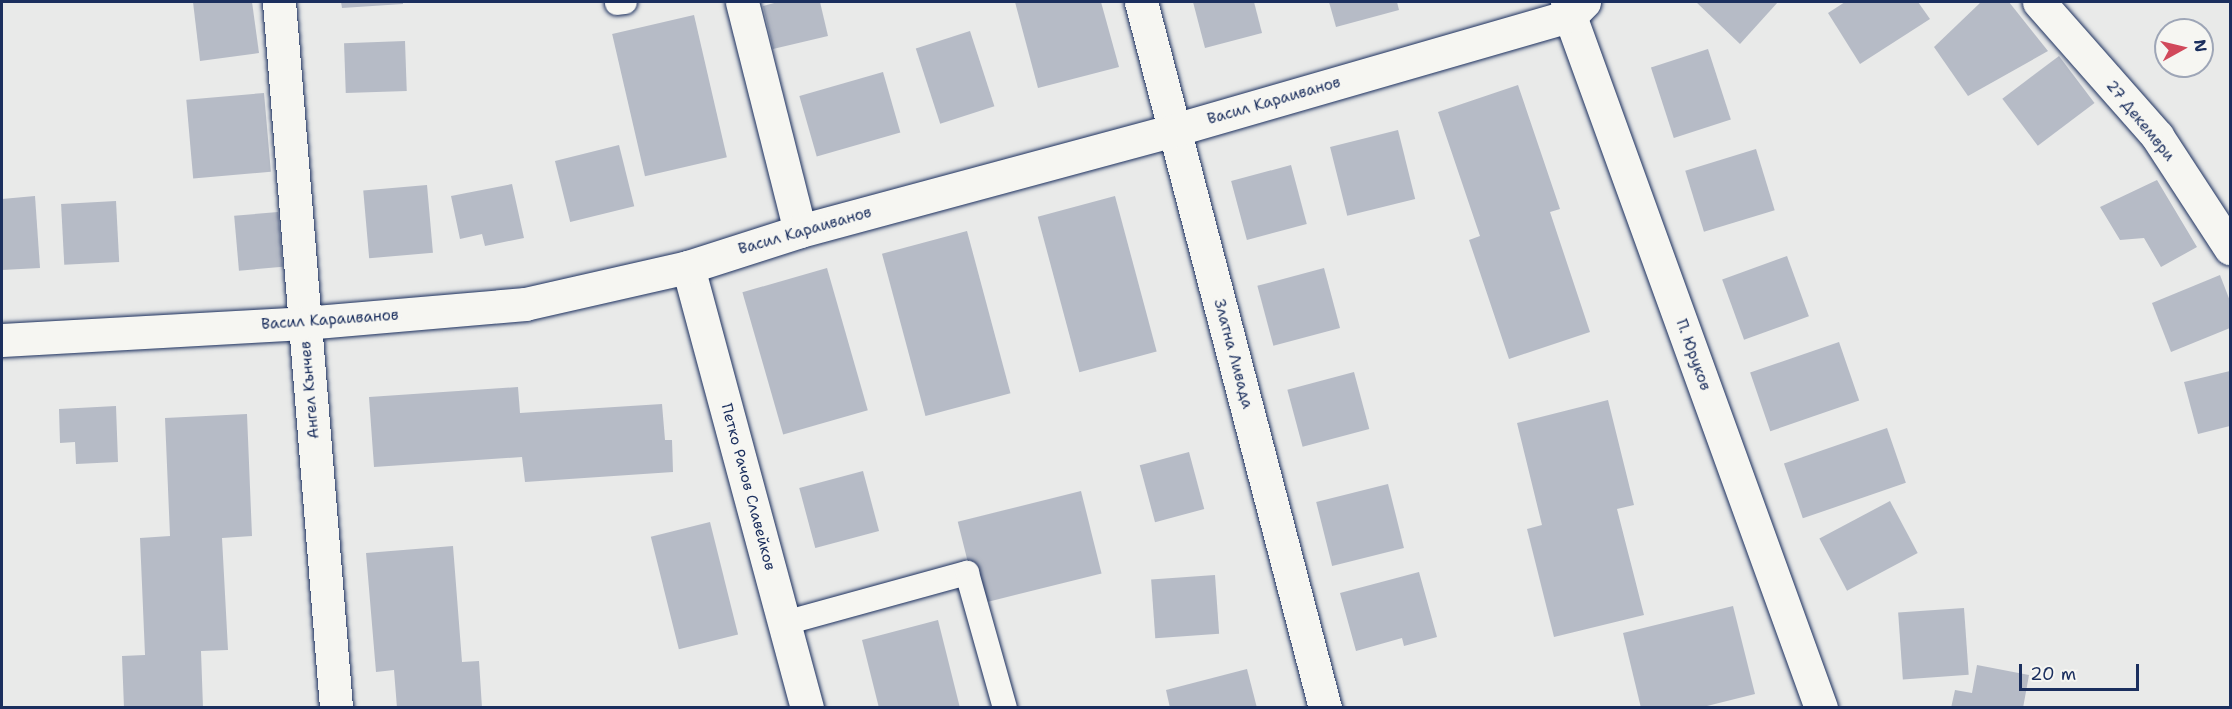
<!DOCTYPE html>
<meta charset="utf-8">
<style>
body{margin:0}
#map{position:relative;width:2232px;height:709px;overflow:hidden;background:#e9eae9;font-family:"Shantell Sans",sans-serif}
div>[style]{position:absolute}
.building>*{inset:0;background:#b6bbc6;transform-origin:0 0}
.roads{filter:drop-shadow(0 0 2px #1b2f5e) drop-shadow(0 0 2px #1b2f5e)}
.service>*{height:24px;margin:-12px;padding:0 12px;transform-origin:12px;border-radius:12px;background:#f6f6f2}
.minor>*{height:33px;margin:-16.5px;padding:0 16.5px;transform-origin:16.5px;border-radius:16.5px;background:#f6f6f2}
span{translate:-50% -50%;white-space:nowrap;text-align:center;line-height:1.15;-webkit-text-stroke:4.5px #f6f6f2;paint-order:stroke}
.street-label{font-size:15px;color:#1b2f5e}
.frame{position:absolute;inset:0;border:3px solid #1b2f5e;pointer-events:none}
.north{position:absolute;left:2154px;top:18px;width:60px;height:60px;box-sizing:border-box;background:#f6f6f2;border:2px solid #9ea6b7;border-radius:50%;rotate:82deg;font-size:16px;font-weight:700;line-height:24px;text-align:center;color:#1b2f5e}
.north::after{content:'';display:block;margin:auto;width:21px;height:27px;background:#d1495b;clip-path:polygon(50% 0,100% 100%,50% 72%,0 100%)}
.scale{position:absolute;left:2019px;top:664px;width:120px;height:27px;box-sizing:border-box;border:3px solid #1b2f5e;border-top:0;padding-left:8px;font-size:18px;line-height:21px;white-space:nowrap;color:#1b2f5e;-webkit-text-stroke:4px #f6f6f2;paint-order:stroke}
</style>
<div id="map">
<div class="building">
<div style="clip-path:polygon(193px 2px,252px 2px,259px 53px,200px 61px)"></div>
<div style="clip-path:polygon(341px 2px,403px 2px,403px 4px,342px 8px)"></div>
<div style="clip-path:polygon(778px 2px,820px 2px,828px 36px,773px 49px,763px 6px)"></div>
<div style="clip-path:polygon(1015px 2px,1101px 2px,1119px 67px,1038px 88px)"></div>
<div style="clip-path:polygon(1193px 2px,1254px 2px,1262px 33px,1205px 48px)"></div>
<div style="clip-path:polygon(1329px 2px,1397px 2px,1399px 10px,1336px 27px)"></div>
<div style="clip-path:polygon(1696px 2px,1778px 2px,1740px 44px)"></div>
<div style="clip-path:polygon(1845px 2px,1918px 2px,1930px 19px,1860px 64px,1828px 13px)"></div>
<div style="clip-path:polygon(1981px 2px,2009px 2px,2048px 51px,1968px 96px,1934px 47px)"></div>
<div style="left:694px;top:15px;width:146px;height:84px;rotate:77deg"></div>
<div style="left:970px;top:31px;width:79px;height:57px;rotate:72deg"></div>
<div style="left:405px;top:41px;width:50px;height:61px;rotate:88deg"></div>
<div style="left:1708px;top:49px;width:74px;height:60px;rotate:72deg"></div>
<div style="left:2059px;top:56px;width:59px;height:71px;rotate:53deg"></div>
<div style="left:883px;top:72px;width:63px;height:87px;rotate:74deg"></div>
<div style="clip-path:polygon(1518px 85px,1560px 209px,1550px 212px,1590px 332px,1509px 359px,1469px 240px,1480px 236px,1438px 112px)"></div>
<div style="left:264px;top:93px;width:79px;height:78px;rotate:85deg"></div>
<div style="left:1398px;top:130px;width:71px;height:70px;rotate:76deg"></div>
<div style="left:619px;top:145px;width:63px;height:66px;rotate:76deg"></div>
<div style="left:1756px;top:149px;width:64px;height:74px;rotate:73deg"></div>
<div style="left:1291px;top:165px;width:61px;height:62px;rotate:75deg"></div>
<div style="clip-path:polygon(2157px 180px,2197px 247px,2161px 267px,2144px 238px,2120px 240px,2100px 207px)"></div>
<div style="clip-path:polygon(512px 184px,524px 238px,485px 246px,482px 234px,460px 239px,451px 196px)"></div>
<div style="left:427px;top:185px;width:68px;height:64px;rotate:85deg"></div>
<div style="clip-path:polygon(35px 196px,40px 268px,2px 270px,2px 199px)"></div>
<div style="left:1115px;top:196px;width:161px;height:80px;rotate:75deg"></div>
<div style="left:116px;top:201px;width:61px;height:55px;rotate:87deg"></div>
<div style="left:278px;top:212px;width:55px;height:44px;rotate:85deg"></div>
<div style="left:967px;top:231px;width:168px;height:88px;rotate:75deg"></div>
<div style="left:1787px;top:256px;width:64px;height:69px;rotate:70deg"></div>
<div style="left:827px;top:268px;width:148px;height:88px;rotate:74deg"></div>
<div style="left:1324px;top:268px;width:62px;height:69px;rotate:75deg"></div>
<div style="clip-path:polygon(2220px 275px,2230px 301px,2230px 328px,2171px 352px,2152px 303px)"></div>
<div style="left:1839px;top:342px;width:62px;height:94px;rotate:71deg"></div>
<div style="clip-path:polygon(2230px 371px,2230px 426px,2198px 434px,2184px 382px)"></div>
<div style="left:1354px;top:372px;width:59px;height:69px;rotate:75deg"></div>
<div style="clip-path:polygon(518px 387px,520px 413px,662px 404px,665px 440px,672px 440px,673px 472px,525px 482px,522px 457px,374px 467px,369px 397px)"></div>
<div style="clip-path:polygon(1608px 400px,1634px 505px,1617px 509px,1644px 615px,1554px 637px,1527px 529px,1542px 525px,1517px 423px)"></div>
<div style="clip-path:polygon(116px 406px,118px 462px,76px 464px,75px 442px,60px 443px,59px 409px)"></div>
<div style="clip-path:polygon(247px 414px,252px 536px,222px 538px,228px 650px,201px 651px,203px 708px,124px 708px,122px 656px,145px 655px,140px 538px,170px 536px,165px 418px)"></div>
<div style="left:1887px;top:428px;width:58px;height:109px;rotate:71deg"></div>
<div style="left:1189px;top:452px;width:59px;height:51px;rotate:75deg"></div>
<div style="left:863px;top:471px;width:62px;height:66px;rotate:75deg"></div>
<div style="left:1388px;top:484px;width:66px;height:74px;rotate:76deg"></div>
<div style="left:1081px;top:491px;width:85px;height:127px;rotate:76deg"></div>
<div style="left:1890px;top:501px;width:59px;height:80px;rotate:62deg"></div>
<div style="left:710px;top:522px;width:116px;height:61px;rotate:76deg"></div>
<div style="clip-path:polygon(453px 546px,462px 662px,479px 661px,482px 708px,397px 708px,394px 670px,376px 672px,366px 553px)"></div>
<div style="clip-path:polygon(1419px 572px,1437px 637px,1404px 646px,1402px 638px,1356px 651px,1340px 593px)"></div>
<div style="left:1215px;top:575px;width:59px;height:64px;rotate:86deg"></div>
<div style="clip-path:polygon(1733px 606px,1755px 694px,1699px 708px,1641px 708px,1623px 633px)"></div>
<div style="left:1964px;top:608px;width:67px;height:66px;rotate:86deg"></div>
<div style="clip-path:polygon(938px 620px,960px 708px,879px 708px,862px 640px)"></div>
<div style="clip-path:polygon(1977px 665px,2029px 675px,2023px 708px,1951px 708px,1955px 690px,1972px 693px)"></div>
<div style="clip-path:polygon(1247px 669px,1257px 708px,1170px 708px,1166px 690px)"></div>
</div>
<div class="roads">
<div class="service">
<div style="left:617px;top:3px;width:8px;rotate:-7deg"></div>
<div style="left:785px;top:623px;width:189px;rotate:-15.4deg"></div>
<div style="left:967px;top:573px;width:140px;rotate:74.3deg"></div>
</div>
<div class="minor">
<div style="left:279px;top:2px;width:708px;rotate:85.38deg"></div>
<div style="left:742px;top:2px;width:236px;rotate:75.8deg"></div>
<div style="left:1141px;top:2px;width:730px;rotate:75.39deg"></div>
<div style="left:1567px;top:2px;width:14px;rotate:78deg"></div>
<div style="left:1570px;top:16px;width:736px;rotate:70.06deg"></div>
<div style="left:2039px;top:2px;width:179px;rotate:48.6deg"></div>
<div style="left:2157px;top:136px;width:134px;rotate:56.9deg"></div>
<div style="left:688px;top:267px;width:457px;rotate:74.9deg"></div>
<div style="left:2px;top:340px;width:302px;rotate:-3.2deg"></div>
<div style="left:304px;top:323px;width:222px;rotate:-4.9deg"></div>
<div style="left:525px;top:304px;width:167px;rotate:-12.8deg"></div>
<div style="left:688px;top:267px;width:118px;rotate:-17.8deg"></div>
<div style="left:800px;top:231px;width:387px;rotate:-15.1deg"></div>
<div style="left:1174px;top:130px;width:412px;rotate:-16.1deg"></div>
<div style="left:1570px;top:16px;width:20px;rotate:-45deg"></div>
</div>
</div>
<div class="street-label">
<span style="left:1274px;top:101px;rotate:-16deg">Васил Караиванов</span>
<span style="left:2140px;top:121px;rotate:51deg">27 Декември</span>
<span style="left:805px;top:231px;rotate:-16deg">Васил Караиванов</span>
<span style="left:330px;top:320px;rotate:-4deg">Васил Караиванов</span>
<span style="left:1233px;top:354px;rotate:75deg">Златна Ливада</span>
<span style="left:1693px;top:355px;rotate:70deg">П. Юруков</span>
<span style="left:310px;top:390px;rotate:-95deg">Ангел Кънчев</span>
<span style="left:748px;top:487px;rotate:75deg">Петко Рачов Славейков</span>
</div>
<div class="frame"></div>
<div class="north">N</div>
<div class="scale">20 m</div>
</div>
